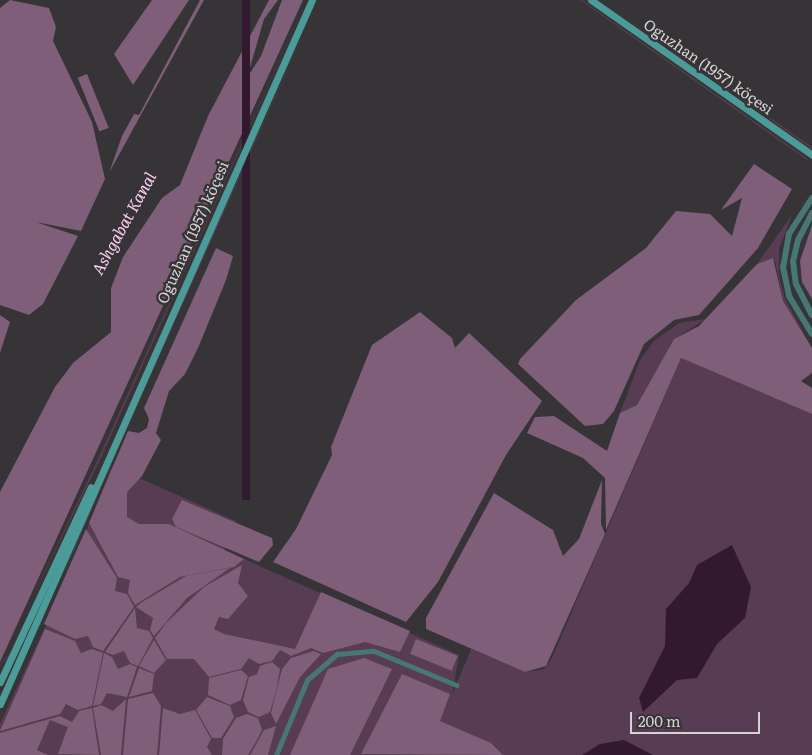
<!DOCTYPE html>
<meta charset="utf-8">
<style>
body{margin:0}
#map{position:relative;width:812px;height:755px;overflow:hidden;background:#363436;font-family:Literata,serif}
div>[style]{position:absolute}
.green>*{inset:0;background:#583c53;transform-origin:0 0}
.forest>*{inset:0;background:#7e5e78;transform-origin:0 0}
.water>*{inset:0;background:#33192f;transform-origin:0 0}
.minor>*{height:5px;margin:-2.5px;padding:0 2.5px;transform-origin:2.5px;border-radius:2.5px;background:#477775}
.tertiary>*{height:6px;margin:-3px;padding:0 3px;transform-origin:3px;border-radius:3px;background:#477775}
.secondary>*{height:7px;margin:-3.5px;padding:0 3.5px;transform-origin:3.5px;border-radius:3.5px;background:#4b9b98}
span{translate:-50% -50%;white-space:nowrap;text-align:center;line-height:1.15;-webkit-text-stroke:5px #363436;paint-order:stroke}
.street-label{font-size:15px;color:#d4d2d3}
.water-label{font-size:16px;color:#fbcef2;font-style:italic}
.scale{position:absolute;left:630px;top:712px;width:130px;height:22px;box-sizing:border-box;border:2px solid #d4d2d3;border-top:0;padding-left:6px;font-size:15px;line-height:18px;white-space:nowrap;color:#d4d2d3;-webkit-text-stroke:4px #363436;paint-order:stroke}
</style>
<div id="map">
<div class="green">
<div style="clip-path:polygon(307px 0,100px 460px,25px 613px,98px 459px)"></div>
<div style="clip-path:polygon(319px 0,110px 466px,62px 579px,108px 465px)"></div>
<div style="clip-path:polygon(580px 0,582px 0,808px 159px,807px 160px)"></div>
<div style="clip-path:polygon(600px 0,812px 147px,812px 149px)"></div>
<div style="clip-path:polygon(792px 215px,779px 249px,779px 275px,785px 299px,812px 348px,783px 301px,775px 261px,757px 264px)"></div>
<div style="clip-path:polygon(706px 319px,674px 339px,637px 405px,620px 413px,640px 360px,654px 341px,679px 323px)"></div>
<div style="clip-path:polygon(681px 358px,812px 414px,812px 755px,0 755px,0 724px,66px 582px,112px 466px,236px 521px,224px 550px,459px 655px,452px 695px,471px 649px,525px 672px,544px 669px,552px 658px)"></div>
<div style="left:41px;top:623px;width:1px;height:94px;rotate:45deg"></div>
</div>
<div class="forest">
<div style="clip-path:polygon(10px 0,49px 8px,56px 27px,53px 41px,92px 122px,105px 179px,81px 231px,36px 222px,78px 236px,43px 304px,29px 315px,0 305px,0 8px)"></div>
<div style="clip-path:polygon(152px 0,189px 0,133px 85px,114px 54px)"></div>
<div style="clip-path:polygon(200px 0,204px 0,109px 173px,122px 136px,134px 114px,139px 115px)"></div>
<div style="clip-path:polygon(269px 0,278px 0,264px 19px,247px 78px,261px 56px,282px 0,303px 0,0 662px,0 492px,55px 387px,73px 363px,111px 332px,111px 288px,123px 257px,162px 198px,180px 185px,208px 116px)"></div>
<div style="left:87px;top:74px;width:58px;height:10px;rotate:68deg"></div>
<div style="clip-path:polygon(754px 164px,792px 189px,758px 248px,699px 315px,674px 320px,644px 344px,614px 411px,603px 424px,585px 426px,518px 364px,520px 359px,576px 300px,646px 248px,676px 211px,710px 214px,732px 236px,742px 198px,721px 210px)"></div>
<div style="clip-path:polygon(812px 225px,812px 299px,802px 282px,800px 261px)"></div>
<div style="clip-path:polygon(216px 248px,233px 256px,226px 280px,198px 348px,185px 374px,169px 391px,156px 433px,161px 440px,142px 476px,127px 492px,127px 517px,139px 524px,169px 524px,244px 559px,234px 567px,180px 577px,135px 605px,128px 593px,130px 580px,118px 577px,89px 523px,128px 431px,139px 433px,147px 428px,149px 419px,144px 408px)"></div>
<div style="clip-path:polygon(773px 258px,783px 301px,812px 348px,812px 373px,801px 381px,812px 388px,812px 414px,681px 358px,606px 530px,605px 478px,583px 458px,527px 433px,535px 417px,554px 416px,607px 451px,620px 413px,637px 405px,674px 339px,699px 326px,757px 264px)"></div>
<div style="clip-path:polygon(420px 312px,452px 338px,455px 348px,469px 333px,542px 401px,506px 455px,438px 582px,406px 622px,273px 562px,296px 529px,332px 455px,331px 447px,372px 345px)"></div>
<div style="clip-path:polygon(0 315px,10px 322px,0 353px)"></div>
<div style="clip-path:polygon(602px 480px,601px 524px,605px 534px,546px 666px,525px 672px,426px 629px,426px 618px,494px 493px,553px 530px,563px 556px,579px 539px)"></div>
<div style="clip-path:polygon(182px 500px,272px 538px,273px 545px,259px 562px,176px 527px,172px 519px)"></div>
<div style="clip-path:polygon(86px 529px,117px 578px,115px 591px,127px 594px,134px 607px,103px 651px,93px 647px,88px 636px,75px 639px,44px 624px)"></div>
<div style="clip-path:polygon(242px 565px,238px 583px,248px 596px,228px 619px,219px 617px,214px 629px,224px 634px,295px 649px,321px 592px,410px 631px,400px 652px,365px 642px,323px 653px,311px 648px,291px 656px,280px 650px,272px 661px,259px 664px,249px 658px,241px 669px,209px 677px,194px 659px,167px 659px,155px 638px,166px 623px,204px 587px)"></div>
<div style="clip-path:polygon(230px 568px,187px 598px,154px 636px,150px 630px,153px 618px,136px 607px,142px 602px,186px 576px)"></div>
<div style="clip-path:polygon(135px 608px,137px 628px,149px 631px,153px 638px,138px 666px,130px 663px,124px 651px,113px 655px,105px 652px)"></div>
<div style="clip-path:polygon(45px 629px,75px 641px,81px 653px,92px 649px,103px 653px,92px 706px,78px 710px,66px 704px,60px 714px,0 731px)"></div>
<div style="left:416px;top:639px;width:45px;height:16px;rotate:22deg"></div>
<div style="clip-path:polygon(154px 640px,166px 660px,154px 673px,139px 666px)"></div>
<div style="clip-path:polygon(314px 651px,321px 654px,300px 677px,276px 724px,271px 713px,282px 669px,291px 658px)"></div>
<div style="clip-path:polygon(104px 653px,112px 657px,118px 669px,130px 664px,137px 667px,127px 697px,107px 693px,101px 704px,93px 706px)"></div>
<div style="clip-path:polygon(364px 658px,392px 669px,350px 755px,290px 755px,328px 669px)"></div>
<div style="clip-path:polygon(272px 662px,280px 669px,276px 692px,270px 712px,259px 717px,248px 712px,243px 700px,249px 677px,257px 674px,260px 666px)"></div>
<div style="clip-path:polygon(139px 668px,154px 674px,152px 691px,129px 697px)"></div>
<div style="clip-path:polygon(241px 670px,248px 676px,241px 700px,230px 705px,208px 695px,209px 678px)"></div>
<div style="clip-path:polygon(402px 674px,450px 694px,440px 721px,491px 743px,503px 755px,361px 754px)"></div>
<div style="clip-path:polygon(153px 693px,161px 706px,157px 755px,123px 755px,128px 699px)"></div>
<div style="clip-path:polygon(207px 697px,230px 706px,234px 717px,221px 738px,212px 738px,196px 710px)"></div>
<div style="clip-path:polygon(126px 699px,121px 755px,101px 755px,93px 708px,101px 705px,113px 711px)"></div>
<div style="clip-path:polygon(92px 708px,99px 755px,58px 754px,68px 727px,50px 720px,37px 750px,48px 755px,0 755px,0 733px,60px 716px,72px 722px,79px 711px)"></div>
<div style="clip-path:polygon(163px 708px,180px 714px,195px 710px,211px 739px,207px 747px,212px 755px,159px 755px)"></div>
<div style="clip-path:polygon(247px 714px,258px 718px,262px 730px,257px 740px,248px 755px,222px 755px,223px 739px,236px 718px)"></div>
<div style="clip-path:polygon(276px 726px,268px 755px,250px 755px,264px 730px)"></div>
</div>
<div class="water">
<div style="left:242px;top:0;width:8px;height:500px"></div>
<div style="clip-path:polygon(732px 545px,751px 587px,745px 618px,717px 644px,697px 678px,677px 680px,643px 712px,639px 698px,665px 646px,666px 609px,689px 583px,697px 565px)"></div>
<div style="clip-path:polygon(624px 740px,653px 755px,582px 755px,600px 744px)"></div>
</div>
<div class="minor">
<div style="left:276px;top:755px;width:81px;rotate:-67.5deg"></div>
<div style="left:307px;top:680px;width:40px;rotate:-41deg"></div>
<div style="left:337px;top:654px;width:37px;rotate:-5deg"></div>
<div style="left:374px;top:651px;width:89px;rotate:22.5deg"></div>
</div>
<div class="tertiary">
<div style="left:812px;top:198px;width:43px;rotate:122.6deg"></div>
<div style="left:789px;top:234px;width:34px;rotate:100deg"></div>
<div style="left:783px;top:267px;width:30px;rotate:78deg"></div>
<div style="left:789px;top:296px;width:44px;rotate:58.8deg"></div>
<div style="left:812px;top:213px;width:30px;rotate:117deg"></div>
<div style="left:798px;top:240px;width:22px;rotate:103deg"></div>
<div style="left:793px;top:261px;width:23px;rotate:83deg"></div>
<div style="left:796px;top:284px;width:35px;rotate:63deg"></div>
</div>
<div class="secondary">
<div style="left:591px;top:0;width:270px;rotate:35deg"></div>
<div style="left:0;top:682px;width:215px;rotate:-65deg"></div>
<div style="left:0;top:704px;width:770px;rotate:-66.1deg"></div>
</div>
<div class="street-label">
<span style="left:709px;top:66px;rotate:35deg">Oguzhan (1957) köçesi</span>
<span style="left:192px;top:232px;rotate:-66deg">Oguzhan (1957) köçesi</span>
</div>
<div class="water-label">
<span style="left:123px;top:223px;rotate:-61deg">Ashgabat Kanal</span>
</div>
<div class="scale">200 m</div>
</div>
